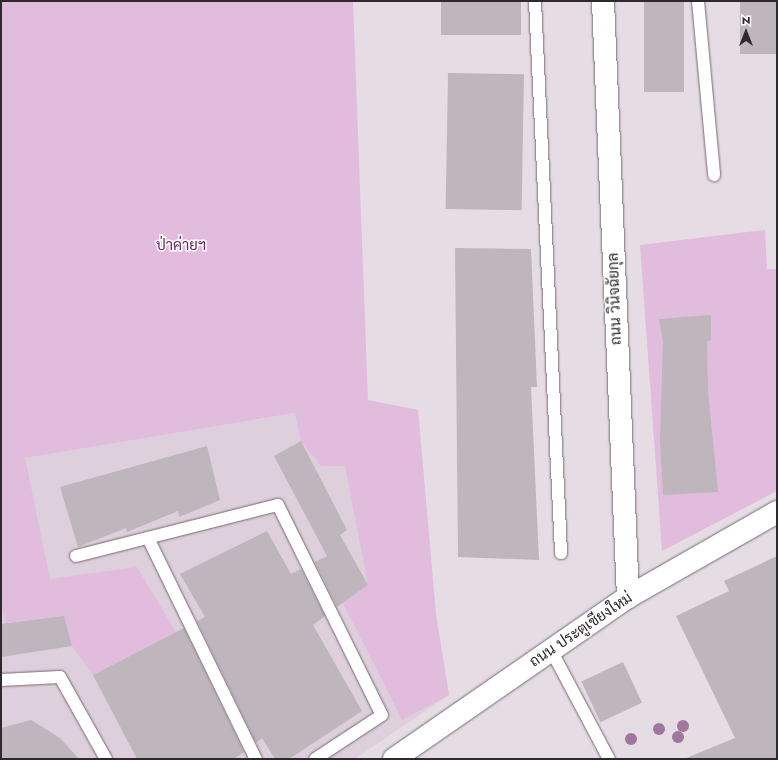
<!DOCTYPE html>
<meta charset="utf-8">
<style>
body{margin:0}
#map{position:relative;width:778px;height:760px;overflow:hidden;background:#e6dce4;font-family:Jost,Sarabun,sans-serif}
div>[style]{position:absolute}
.built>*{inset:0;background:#decfdc}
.green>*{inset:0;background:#e1bcdd}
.building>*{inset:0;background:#beb5bd;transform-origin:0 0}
.roads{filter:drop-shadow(0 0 1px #736b72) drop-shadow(0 0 1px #736b72)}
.service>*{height:12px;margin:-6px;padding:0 6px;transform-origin:6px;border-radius:6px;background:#fff}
.tertiary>*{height:22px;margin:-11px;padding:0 11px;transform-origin:11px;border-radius:11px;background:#fff}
.secondary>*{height:22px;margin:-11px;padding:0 11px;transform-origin:11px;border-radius:11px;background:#fff}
.trees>*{width:12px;height:12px;margin:-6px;border-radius:50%;background:#a0779d}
span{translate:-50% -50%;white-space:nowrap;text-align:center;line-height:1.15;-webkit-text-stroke:3px #fff;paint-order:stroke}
.park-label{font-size:15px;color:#662563}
.street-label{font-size:15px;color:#2d292c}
.frame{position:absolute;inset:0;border:2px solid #2d292c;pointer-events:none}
.north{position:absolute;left:726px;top:12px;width:40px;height:40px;-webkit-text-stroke:3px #fff;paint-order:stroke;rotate:0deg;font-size:11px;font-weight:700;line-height:16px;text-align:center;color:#2d292c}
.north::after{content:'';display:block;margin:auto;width:14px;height:18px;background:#2d292c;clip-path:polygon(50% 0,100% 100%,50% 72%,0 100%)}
</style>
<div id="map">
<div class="built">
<div style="clip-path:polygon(368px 401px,418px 410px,436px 615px,449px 695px,355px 759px,1px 759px,1px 462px)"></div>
</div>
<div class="green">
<div style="clip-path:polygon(1px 1px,353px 1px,368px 400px,418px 410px,436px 615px,449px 695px,402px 720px,343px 603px,368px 585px,345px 466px,321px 466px,301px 441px,295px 413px,25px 458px,50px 579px,137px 567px,176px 632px,93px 675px,72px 646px,64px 616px,5px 623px,1px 600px)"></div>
<div style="clip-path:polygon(765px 230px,767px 269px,777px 269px,777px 491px,662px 551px,640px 245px)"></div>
</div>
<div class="building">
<div style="left:441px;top:1px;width:80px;height:34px"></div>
<div style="left:644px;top:1px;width:40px;height:91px"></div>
<div style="left:740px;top:1px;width:37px;height:53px"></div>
<div style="left:448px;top:73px;width:76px;height:136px;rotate:1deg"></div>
<div style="clip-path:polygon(455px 248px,531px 249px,537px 387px,531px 387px,539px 560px,458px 557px)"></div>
<div style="clip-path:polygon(711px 315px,711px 340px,707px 341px,708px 391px,718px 492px,663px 495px,660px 439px,663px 342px,659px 319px)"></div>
<div style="clip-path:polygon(301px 441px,347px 530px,340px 535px,368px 585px,337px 607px,315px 562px,327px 556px,274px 456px)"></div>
<div style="clip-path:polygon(207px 446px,220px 500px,179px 517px,178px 511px,127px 532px,126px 528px,78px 547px,60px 487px)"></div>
<div style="clip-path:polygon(267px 531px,291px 574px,301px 569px,325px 616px,313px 625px,362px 711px,289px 759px,275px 759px,262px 738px,256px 743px,197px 621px,205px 617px,180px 574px)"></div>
<div style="clip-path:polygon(777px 556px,777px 759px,684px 759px,735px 738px,676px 616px,729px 591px,724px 581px)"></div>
<div style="clip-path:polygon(64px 616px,72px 646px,1px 657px,1px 624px)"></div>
<div style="clip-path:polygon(184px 628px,244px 752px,234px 759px,137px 759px,93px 675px)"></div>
<div style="left:623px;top:662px;width:45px;height:46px;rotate:65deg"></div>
<div style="clip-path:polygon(31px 720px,60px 738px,79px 759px,1px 759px,1px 728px)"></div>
</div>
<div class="roads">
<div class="service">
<div style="left:535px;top:1px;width:553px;rotate:87.3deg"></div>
<div style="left:698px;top:1px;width:175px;rotate:84.7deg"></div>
<div style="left:148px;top:538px;width:246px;rotate:64deg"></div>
<div style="left:76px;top:556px;width:208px;rotate:-14.2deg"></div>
<div style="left:278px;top:505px;width:234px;rotate:63.7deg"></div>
<div style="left:382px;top:715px;width:80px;rotate:146.7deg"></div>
<div style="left:551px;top:650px;width:123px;rotate:62deg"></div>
<div style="left:1px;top:680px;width:59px;rotate:-2.9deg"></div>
<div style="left:60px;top:677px;width:94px;rotate:60.7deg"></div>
</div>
<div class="tertiary">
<div style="left:603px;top:1px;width:597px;rotate:87.6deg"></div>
</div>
<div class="secondary">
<div style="left:394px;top:759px;width:285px;rotate:-34.7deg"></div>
<div style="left:628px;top:597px;width:172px;rotate:-29.7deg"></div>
</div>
</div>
<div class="trees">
<div style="left:683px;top:726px"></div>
<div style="left:659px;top:729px"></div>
<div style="left:678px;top:737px"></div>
<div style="left:631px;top:739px"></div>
</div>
<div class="park-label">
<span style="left:181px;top:246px">ป่าค่ายฯ</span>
</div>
<div class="street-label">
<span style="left:615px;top:299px;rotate:-92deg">ถนน วินิจฉัยกุล</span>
<span style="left:581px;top:630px;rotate:-34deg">ถนน ประตูเชียงใหม่</span>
</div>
<div class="frame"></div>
<div class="north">N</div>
</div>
